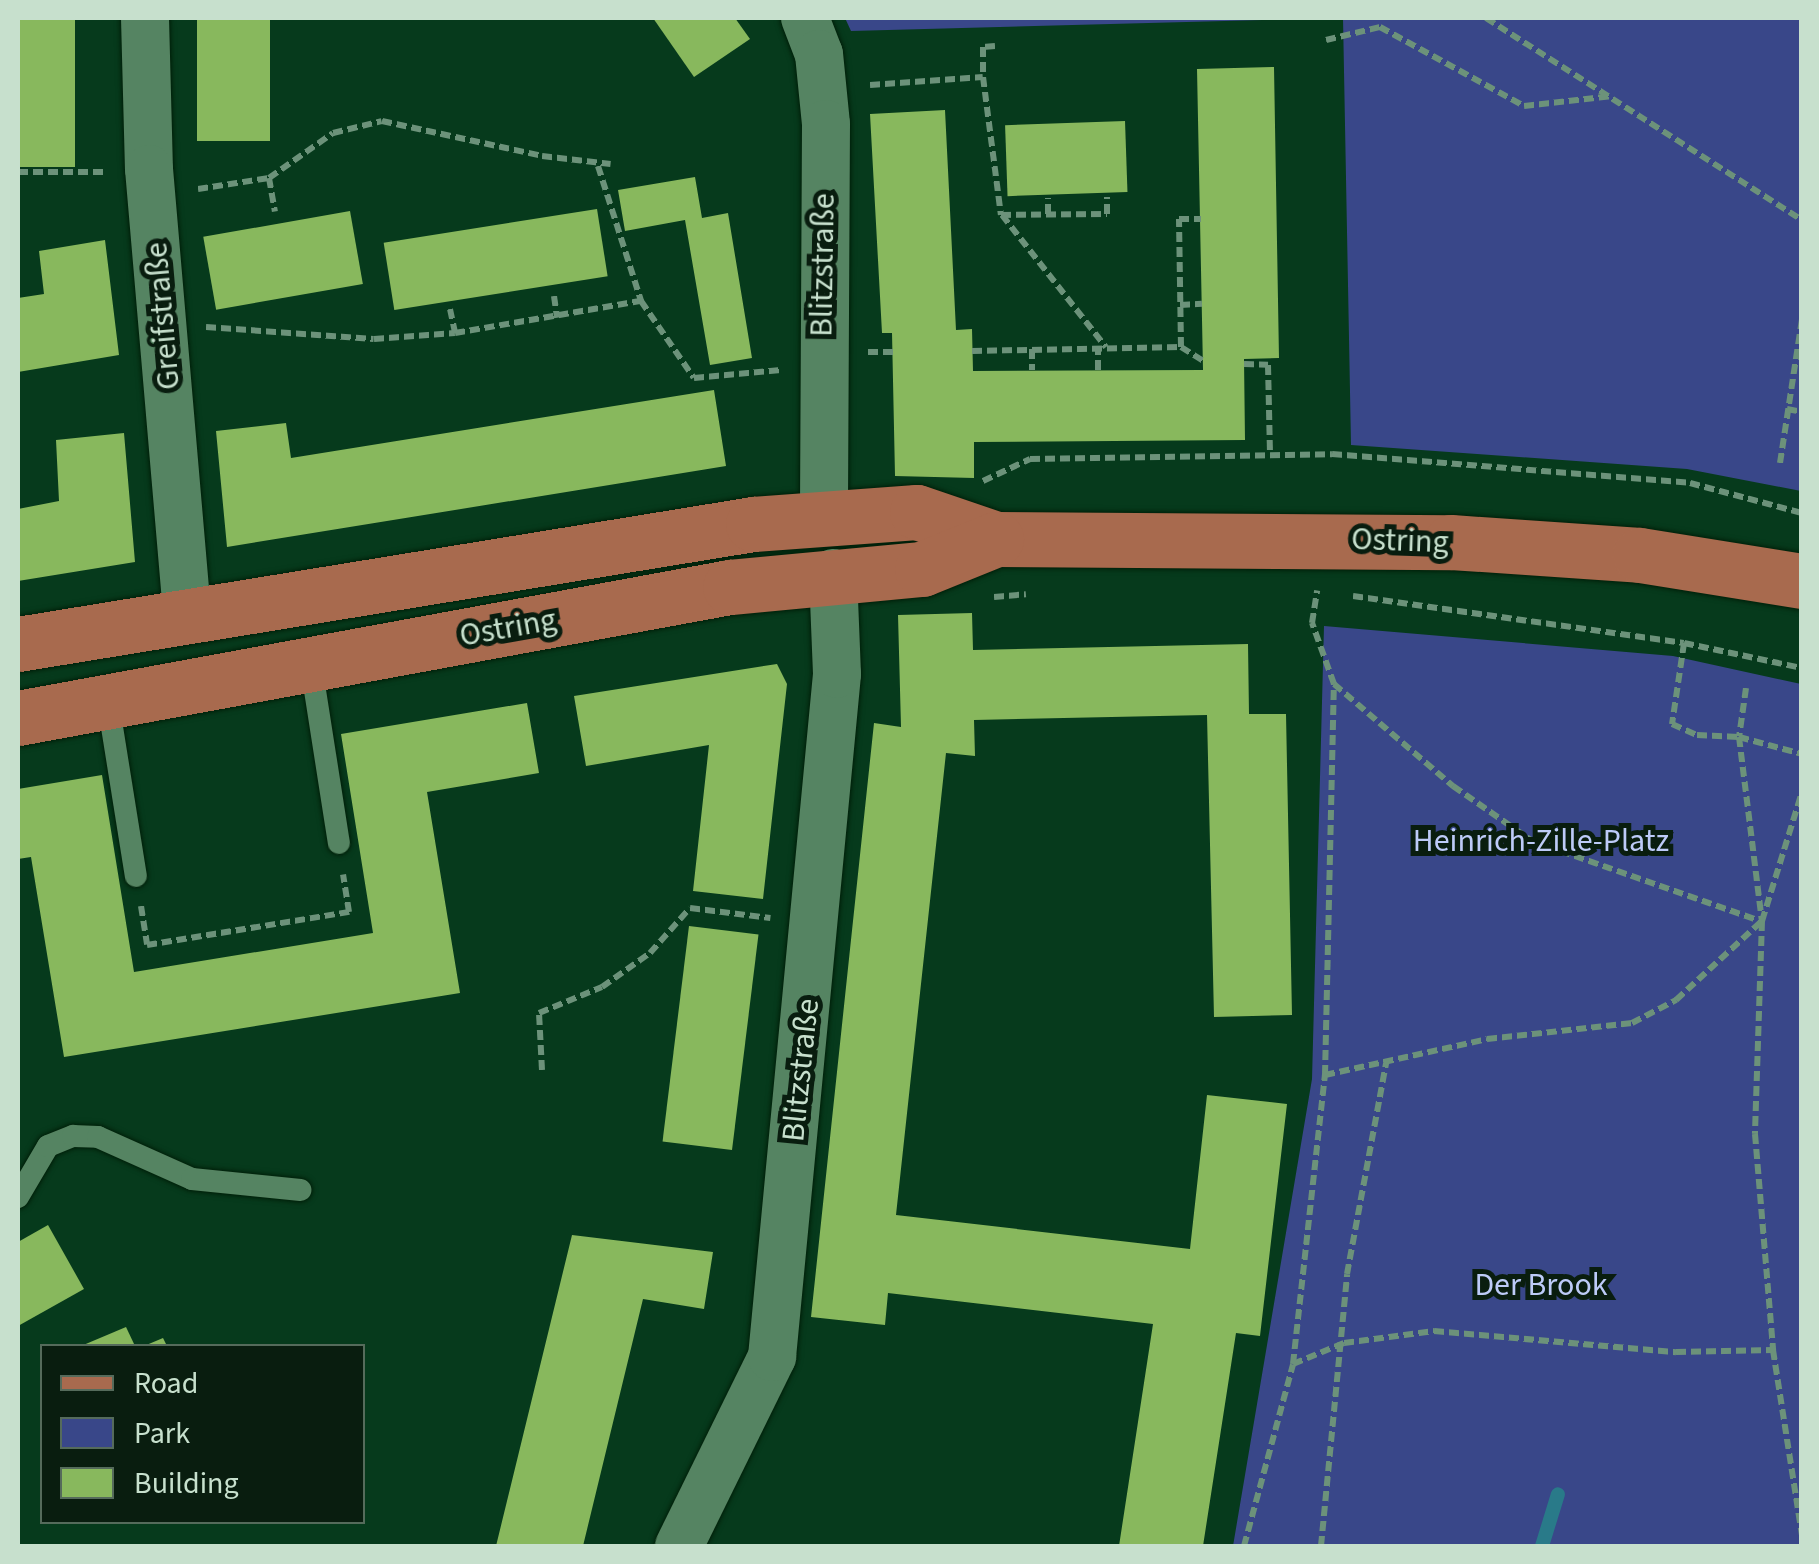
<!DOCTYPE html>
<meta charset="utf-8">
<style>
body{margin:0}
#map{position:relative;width:1819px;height:1564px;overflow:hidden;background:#063a1c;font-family:"Source Sans 3",sans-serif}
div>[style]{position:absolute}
.green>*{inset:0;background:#394789}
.stream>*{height:14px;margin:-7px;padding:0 7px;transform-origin:7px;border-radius:7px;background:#297a89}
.building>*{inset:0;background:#88b85d;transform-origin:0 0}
.path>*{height:6px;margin-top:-3px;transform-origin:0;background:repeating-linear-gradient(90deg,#6c927a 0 10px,transparent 0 15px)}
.roads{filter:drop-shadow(0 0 2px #001f09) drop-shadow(0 0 2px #001f09)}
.lane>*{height:22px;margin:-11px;padding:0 11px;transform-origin:11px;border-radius:11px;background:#558462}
.street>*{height:48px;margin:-24px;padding:0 24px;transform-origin:24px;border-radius:24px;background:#558462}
.primary>*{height:55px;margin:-27.5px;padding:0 27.5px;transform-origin:27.5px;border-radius:27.5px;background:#a86a4e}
span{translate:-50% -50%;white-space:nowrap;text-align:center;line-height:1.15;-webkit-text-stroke:10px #091d0f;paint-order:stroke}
.street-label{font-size:32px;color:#c7e0cd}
.park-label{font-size:32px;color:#bdcbf8}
.frame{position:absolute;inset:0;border:20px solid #c7e0cd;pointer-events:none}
.legend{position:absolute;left:40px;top:1344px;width:325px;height:180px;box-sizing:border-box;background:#091d0f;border:2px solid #556b5b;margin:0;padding:12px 18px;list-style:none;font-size:30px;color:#c7e0cd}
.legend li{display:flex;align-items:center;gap:20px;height:50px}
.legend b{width:50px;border:2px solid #556b5b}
</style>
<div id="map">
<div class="green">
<div style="clip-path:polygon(845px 18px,1336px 18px,851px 31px)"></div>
<div style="clip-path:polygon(1343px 18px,1801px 18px,1801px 491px,1687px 469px,1351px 445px)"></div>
<div style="clip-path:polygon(1324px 626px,1673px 656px,1801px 684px,1801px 1546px,1233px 1546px,1312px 1079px)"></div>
</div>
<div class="stream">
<div style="left:1542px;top:1546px;width:54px;rotate:-72.9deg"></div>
</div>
<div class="building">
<div style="left:18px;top:18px;width:57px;height:149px"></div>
<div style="left:197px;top:18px;width:73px;height:123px"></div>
<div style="clip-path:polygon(653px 18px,735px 18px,750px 39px,694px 77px)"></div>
<div style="clip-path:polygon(1274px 67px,1279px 358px,1244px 359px,1245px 440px,974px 442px,974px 478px,895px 476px,892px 333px,882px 333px,870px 114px,945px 110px,956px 330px,972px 329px,973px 371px,1203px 370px,1197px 69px)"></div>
<div style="left:1125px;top:121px;width:71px;height:120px;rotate:88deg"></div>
<div style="clip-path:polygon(695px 177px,702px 218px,728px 213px,752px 358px,710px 365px,685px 220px,625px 231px,618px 190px)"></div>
<div style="left:597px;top:209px;width:68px;height:216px;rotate:81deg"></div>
<div style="left:350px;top:211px;width:74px;height:149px;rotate:80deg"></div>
<div style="clip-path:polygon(105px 240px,119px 355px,18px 372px,18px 298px,44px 294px,39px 251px)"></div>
<div style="clip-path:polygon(714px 390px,726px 466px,227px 547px,216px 431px,286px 423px,291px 458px)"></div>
<div style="clip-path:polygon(124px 433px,135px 562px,18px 581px,18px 509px,59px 501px,56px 440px)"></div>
<div style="clip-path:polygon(972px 613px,973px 650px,1248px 644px,1249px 714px,1286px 714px,1292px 1015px,1214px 1017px,1207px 715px,974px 720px,975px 756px,946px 753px,896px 1215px,1190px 1249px,1207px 1095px,1287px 1104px,1260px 1336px,1236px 1333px,1203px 1546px,1119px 1546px,1153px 1324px,888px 1293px,885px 1325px,811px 1317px,874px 723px,901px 727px,898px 615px)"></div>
<div style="clip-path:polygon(777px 664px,787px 684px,763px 899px,693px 891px,709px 745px,586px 766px,574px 696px)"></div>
<div style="clip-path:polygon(527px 703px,539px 773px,427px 792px,460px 993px,64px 1057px,31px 857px,18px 859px,18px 789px,102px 775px,134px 972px,373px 933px,341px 734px)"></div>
<div style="left:689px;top:926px;width:70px;height:217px;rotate:7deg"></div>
<div style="clip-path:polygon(48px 1225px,84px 1289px,18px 1326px,18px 1242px)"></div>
<div style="clip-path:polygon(572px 1235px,713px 1252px,704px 1309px,643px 1299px,583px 1546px,496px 1546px)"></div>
<div style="clip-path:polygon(126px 1327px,135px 1346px,81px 1346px)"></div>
<div style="clip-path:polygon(163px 1338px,167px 1346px,144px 1346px)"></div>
</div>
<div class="path">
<div style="left:1486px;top:18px;width:375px;rotate:32.6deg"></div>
<div style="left:1326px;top:40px;width:56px;rotate:-13.5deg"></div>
<div style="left:1380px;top:27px;width:164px;rotate:28.7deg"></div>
<div style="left:1524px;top:106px;width:89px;rotate:-6.5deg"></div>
<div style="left:995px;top:46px;width:12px;rotate:175deg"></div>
<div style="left:983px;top:47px;width:30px;rotate:90deg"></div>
<div style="left:983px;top:77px;width:139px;rotate:82.6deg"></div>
<div style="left:1001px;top:215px;width:106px;rotate:-0.5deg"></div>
<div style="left:1107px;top:214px;width:17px;rotate:-90deg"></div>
<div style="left:870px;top:85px;width:113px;rotate:-4deg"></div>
<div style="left:598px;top:166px;width:142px;rotate:72.3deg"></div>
<div style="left:641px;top:301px;width:93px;rotate:55.5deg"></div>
<div style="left:694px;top:378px;width:87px;rotate:-5.3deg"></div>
<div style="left:18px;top:172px;width:85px"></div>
<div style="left:269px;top:178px;width:34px;rotate:80deg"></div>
<div style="left:198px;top:189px;width:72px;rotate:-8.8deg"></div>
<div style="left:269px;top:178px;width:78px;rotate:-35.1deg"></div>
<div style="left:333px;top:133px;width:50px;rotate:-13.8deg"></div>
<div style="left:382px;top:121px;width:164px;rotate:12.3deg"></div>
<div style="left:542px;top:156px;width:69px;rotate:6.6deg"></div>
<div style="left:1048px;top:214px;width:16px;rotate:-90deg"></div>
<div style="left:1002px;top:215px;width:168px;rotate:51.8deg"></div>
<div style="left:554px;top:296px;width:22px;rotate:82deg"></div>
<div style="left:1180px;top:305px;width:22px;rotate:-3deg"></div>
<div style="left:450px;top:309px;width:25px;rotate:78deg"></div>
<div style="left:206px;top:327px;width:168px;rotate:4.1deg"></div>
<div style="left:374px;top:339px;width:81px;rotate:-4.2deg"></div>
<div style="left:455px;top:333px;width:189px;rotate:-9.8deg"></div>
<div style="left:1181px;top:347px;width:128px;rotate:-90.9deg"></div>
<div style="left:1179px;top:219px;width:22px"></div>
<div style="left:1032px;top:349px;width:21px;rotate:90deg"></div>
<div style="left:972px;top:351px;width:209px;rotate:-1.1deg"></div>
<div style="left:1181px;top:347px;width:26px;rotate:32deg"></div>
<div style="left:868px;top:352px;width:25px"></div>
<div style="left:1244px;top:364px;width:24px;rotate:2deg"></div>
<div style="left:1268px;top:365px;width:90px;rotate:88.7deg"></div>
<div style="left:1098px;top:370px;width:22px;rotate:-90deg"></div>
<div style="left:1787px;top:409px;width:15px;rotate:11deg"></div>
<div style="left:1780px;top:463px;width:145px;rotate:-81.3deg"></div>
<div style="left:983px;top:481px;width:52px;rotate:-25.1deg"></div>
<div style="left:1030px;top:459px;width:302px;rotate:-0.9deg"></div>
<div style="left:1332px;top:454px;width:359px;rotate:4.6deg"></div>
<div style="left:1690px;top:483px;width:116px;rotate:15deg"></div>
<div style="left:1353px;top:596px;width:334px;rotate:8.1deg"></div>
<div style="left:1684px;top:643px;width:121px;rotate:12deg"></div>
<div style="left:994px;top:597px;width:32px;rotate:-5deg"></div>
<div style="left:1684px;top:643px;width:82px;rotate:98.4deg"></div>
<div style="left:1672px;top:724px;width:27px;rotate:24deg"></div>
<div style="left:1697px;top:735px;width:42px;rotate:2.7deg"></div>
<div style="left:1739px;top:737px;width:65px;rotate:15.1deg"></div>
<div style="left:1334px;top:684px;width:157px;rotate:40.6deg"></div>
<div style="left:1453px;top:786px;width:96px;rotate:34.8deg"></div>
<div style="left:1532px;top:841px;width:243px;rotate:19.3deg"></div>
<div style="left:1746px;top:688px;width:49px;rotate:98.1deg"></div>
<div style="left:1739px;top:737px;width:185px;rotate:82.9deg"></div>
<div style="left:1762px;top:921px;width:213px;rotate:91.9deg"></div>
<div style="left:1755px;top:1134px;width:217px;rotate:85.2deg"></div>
<div style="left:1773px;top:1350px;width:188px;rotate:81.1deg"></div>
<div style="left:141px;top:906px;width:39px;rotate:81deg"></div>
<div style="left:147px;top:945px;width:205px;rotate:-9.3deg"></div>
<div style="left:349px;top:912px;width:38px;rotate:-99deg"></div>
<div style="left:542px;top:1070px;width:57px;rotate:-93deg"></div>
<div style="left:539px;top:1013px;width:68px;rotate:-22.4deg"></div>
<div style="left:602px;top:987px;width:59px;rotate:-35.3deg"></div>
<div style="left:650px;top:953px;width:60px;rotate:-48.4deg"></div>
<div style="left:690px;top:908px;width:81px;rotate:7.1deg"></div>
<div style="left:1325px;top:1075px;width:166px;rotate:-12.5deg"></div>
<div style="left:1487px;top:1039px;width:146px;rotate:-6.3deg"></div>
<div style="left:1632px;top:1023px;width:50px;rotate:-27.6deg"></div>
<div style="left:1676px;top:1000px;width:117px;rotate:-42.6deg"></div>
<div style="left:1762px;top:921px;width:135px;rotate:-72.8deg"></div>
<div style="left:1293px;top:1364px;width:55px;rotate:-22.4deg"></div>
<div style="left:1344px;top:1343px;width:91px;rotate:-7.6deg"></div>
<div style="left:1434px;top:1331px;width:243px;rotate:5deg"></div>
<div style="left:1676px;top:1352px;width:97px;rotate:-1.2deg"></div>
<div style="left:1244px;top:1546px;width:188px;rotate:-74.9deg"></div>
<div style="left:1293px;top:1364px;width:291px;rotate:-83.7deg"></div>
<div style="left:1325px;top:1075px;width:391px;rotate:-88.7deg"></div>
<div style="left:1334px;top:684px;width:65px;rotate:-109.8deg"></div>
<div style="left:1312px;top:623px;width:33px;rotate:-81deg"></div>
<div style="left:1321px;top:1546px;width:273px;rotate:-84.5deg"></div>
<div style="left:1347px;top:1274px;width:215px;rotate:-79.5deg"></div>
</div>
<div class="roads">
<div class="lane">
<div style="left:311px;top:665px;width:180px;rotate:81.1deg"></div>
<div style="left:108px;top:702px;width:176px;rotate:80.9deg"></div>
<div style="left:18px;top:1197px;width:59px;rotate:-59.5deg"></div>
<div style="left:48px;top:1146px;width:27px;rotate:-22deg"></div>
<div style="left:73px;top:1136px;width:25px;rotate:2deg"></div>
<div style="left:98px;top:1137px;width:103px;rotate:24.1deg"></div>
<div style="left:192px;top:1179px;width:109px;rotate:5.8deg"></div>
</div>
<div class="street">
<div style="left:145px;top:18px;width:151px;rotate:88.5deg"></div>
<div style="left:149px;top:169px;width:447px;rotate:85.1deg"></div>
<div style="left:805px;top:18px;width:39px;rotate:69deg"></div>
<div style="left:819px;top:54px;width:70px;rotate:84.3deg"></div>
<div style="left:826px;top:124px;width:392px;rotate:90.3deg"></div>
<div style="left:679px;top:1546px;width:211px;rotate:-63.8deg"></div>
<div style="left:772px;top:1357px;width:686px;rotate:-84.56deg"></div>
<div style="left:837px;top:674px;width:101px;rotate:-92.3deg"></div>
</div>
<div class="primary">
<div style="left:18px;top:644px;width:745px;rotate:-9.27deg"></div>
<div style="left:753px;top:524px;width:164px;rotate:-4.2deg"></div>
<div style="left:917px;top:512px;width:83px;rotate:18.9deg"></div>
<div style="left:996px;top:539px;width:455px;rotate:0.4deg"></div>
<div style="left:1451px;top:542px;width:189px;rotate:3.9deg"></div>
<div style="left:1640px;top:555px;width:164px;rotate:9.1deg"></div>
<div style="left:18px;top:718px;width:724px;rotate:-10.43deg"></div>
<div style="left:730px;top:587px;width:193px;rotate:-5.4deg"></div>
<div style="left:922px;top:569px;width:80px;rotate:-22.1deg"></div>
</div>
</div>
<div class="street-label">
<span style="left:823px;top:265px;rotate:-89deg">Blitzstraße</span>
<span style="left:163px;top:316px;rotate:-95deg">Greifstraße</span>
<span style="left:1400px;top:541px;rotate:2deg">Ostring</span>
<span style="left:508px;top:628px;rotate:-10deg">Ostring</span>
<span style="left:801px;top:1070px;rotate:-84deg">Blitzstraße</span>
</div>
<div class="park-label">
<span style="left:1541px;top:841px">Heinrich-Zille-Platz</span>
<span style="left:1541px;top:1285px">Der Brook</span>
</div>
<div class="frame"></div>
<ul class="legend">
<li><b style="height:12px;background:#a86a4e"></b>Road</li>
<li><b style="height:28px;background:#394789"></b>Park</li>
<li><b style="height:28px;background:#88b85d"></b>Building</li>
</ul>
</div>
